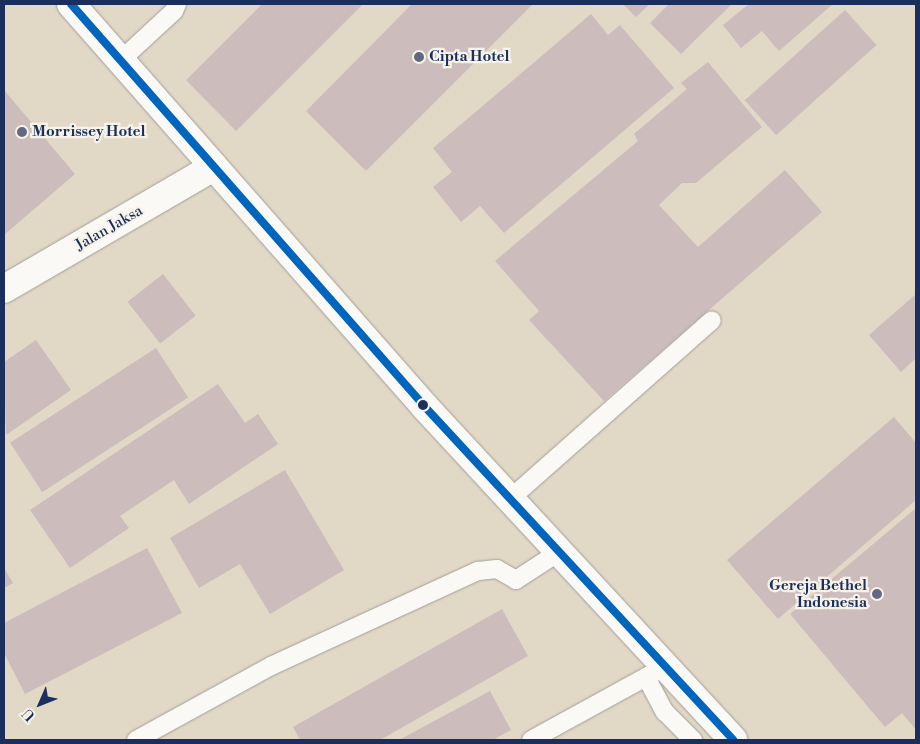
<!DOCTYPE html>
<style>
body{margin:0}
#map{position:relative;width:920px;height:744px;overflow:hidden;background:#e2d8c6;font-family:"Libre Bodoni",serif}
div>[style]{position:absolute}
.building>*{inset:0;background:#ccbcbc;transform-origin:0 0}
.roads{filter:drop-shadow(0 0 1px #a29f9a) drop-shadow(0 0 1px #a29f9a)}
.lane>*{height:18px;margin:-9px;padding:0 9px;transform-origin:9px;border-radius:9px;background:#fbf9f6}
.street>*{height:28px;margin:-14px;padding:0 14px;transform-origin:14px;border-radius:14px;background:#fbf9f6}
.secondary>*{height:28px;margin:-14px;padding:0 14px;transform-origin:14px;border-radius:14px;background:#fbf9f6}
.bus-1>*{height:8px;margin:-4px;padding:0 4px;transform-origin:4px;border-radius:4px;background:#0065bd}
.dots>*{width:14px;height:14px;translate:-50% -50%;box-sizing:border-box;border:2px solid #f7f3e8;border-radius:50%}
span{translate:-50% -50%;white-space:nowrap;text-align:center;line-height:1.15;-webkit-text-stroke:4.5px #f7f3e8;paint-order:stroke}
.poi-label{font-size:15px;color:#1b2f5e;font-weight:700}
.left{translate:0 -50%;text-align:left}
.right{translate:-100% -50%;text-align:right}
.street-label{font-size:15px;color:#1b2f5e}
.frame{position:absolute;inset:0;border:5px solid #1b2f5e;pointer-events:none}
.north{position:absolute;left:15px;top:679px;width:50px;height:50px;-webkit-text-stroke:4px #f7f3e8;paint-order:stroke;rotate:226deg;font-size:14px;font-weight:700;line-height:20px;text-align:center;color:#1b2f5e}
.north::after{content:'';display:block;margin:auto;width:18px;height:22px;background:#1b2f5e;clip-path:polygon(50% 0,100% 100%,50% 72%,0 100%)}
</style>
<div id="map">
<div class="building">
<div style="clip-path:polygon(262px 4px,363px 4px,236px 131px,186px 80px)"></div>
<div style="clip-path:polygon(412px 4px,533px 4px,366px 171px,306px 111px)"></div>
<div style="clip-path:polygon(623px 4px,650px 4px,636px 17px)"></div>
<div style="clip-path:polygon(669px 4px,732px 4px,681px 54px,650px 23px)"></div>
<div style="clip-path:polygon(749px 4px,833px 4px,779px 51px,762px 31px,741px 48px,723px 25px)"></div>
<div style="left:845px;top:10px;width:47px;height:135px;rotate:48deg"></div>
<div style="clip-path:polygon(591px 14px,608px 35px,620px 25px,674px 88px,504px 233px,480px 206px,461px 222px,433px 187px,452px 172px,433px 148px)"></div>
<div style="clip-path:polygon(708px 62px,762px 127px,696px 183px,682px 183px,659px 205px,698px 247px,785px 170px,822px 212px,604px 401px,529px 320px,539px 311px,495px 261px,638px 141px,634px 134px,687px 89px,681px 83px)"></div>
<div style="clip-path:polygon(4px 90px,75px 174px,4px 235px)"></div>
<div style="left:163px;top:274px;width:53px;height:45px;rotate:52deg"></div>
<div style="clip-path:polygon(916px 294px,916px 358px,901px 372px,869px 335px)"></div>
<div style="clip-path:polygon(36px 340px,71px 390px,6px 435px,4px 362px)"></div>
<div style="left:156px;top:348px;width:59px;height:174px;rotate:57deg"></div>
<div style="clip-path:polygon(218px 384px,245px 423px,258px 414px,278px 444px,189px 504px,174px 480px,120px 516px,129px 528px,70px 568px,30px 510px)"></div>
<div style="clip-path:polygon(894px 417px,916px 443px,916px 500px,778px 619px,727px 560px)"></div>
<div style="clip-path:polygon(285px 470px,344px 570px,270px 614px,240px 564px,199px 588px,170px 538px)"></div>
<div style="clip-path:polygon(916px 508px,916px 730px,902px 713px,885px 727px,790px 614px)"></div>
<div style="clip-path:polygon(147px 548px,182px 613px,25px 694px,4px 653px,4px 623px)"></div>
<div style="clip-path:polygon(4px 568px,13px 583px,4px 588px)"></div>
<div style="clip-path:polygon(502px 609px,528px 656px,380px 740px,300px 740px,293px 727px)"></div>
<div style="clip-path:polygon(490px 691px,511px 730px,493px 740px,399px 740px)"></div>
</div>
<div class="roads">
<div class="lane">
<div style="left:121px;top:60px;width:72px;rotate:-42.8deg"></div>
<div style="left:174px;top:11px;width:8px;rotate:-67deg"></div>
<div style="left:511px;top:498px;width:268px;rotate:-41.5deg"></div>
<div style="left:646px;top:677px;width:40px;rotate:62deg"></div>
<div style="left:665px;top:712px;width:40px;rotate:45deg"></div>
<div style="left:136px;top:740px;width:154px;rotate:-28.7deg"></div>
<div style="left:271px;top:666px;width:228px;rotate:-24.7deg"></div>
<div style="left:478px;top:571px;width:19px;rotate:-6deg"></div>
<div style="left:497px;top:569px;width:22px;rotate:30deg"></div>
<div style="left:516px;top:580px;width:51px;rotate:-33.1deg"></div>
<div style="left:531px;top:740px;width:154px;rotate:-28.7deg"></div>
</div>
<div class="street">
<div style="left:4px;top:289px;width:243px;rotate:-30.2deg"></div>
</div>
<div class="secondary">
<div style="left:71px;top:4px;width:538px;rotate:48.69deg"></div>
<div style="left:426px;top:408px;width:452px;rotate:47.2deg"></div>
</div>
</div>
<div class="bus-1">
<div style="left:71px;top:4px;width:538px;rotate:48.69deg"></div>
<div style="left:426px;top:408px;width:452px;rotate:47.2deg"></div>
</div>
<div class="dots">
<div style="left:419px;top:57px;background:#616a82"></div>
<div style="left:22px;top:132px;background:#616a82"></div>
<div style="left:423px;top:405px;background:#1b2f5e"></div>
<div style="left:877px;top:594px;background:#616a82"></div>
</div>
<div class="poi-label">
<span class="left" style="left:429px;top:57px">Cipta Hotel</span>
<span class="left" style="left:32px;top:132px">Morrissey Hotel</span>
<span class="right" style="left:867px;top:594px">Gereja Bethel<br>Indonesia</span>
</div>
<div class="street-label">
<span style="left:109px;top:228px;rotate:-30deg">Jalan Jaksa</span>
</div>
<div class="frame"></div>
<div class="north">U</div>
</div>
